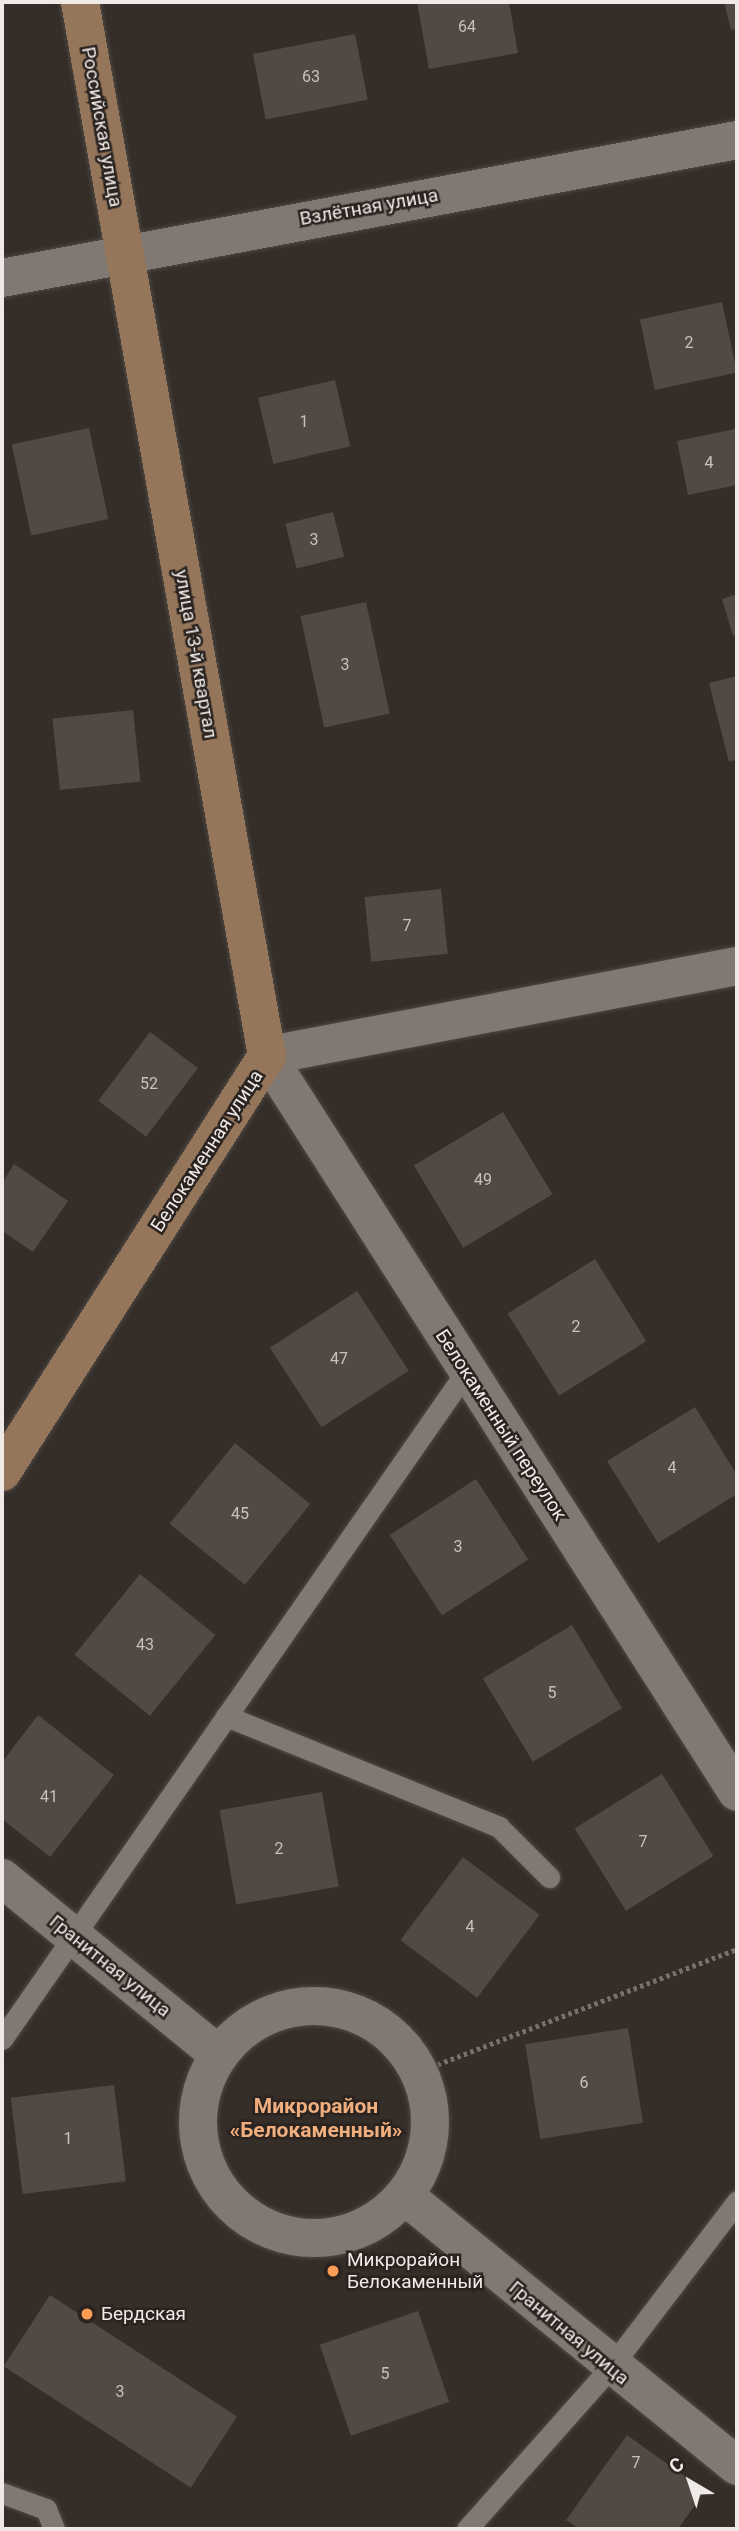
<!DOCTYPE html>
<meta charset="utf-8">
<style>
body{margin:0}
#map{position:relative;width:739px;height:2531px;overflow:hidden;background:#342d28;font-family:Roboto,sans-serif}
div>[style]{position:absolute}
.building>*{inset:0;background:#504944;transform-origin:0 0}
.path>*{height:4.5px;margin-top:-2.25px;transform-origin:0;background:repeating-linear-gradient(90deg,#77706c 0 3.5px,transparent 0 7px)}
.roads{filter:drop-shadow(0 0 2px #4e4844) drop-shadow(0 0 2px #4e4844)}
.lane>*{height:21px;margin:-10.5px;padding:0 10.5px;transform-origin:10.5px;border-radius:10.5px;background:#807872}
.street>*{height:38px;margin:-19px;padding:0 19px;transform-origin:19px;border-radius:19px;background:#807872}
.street>.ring{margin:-19px;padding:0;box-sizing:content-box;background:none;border:38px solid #807872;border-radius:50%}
.secondary>*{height:38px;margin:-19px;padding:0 19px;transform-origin:19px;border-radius:19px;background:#95765b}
.dots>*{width:19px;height:19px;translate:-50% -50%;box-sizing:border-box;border:4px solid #2a231f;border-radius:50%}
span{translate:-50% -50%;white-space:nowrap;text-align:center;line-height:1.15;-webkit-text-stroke:5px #2a231f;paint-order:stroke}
.number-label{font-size:16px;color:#c7c2be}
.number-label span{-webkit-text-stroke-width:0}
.street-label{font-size:19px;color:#efeae7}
.poi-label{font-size:19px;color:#efeae7}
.left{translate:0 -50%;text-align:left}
.neighbourhood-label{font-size:21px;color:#f0ae7e;font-weight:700}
.frame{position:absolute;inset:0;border:4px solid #efeae7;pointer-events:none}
.north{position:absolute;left:655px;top:2447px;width:70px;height:70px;-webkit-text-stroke:5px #2a231f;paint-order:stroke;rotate:321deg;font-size:19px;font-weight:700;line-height:28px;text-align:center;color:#efeae7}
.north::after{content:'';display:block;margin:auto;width:24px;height:32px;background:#efeae7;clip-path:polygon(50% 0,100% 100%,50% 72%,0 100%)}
</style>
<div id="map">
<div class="building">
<div style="clip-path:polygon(417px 2px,509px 2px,518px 53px,429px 69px)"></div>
<div style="clip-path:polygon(724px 2px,737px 2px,737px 29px,731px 30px)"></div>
<div style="left:355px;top:34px;width:67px;height:104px;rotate:79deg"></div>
<div style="left:722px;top:302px;width:72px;height:84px;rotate:78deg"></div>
<div style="left:335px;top:380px;width:68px;height:79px;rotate:77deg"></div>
<div style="left:89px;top:428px;width:93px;height:79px;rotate:78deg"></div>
<div style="clip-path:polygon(735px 429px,737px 485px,688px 495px,677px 441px)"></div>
<div style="left:333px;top:512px;width:46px;height:49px;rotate:76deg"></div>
<div style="clip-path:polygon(737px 594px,737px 635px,733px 636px,722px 599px)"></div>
<div style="left:366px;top:602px;width:114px;height:67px;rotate:78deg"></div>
<div style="clip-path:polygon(737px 676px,737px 759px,729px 762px,709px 683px)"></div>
<div style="left:133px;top:710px;width:72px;height:81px;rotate:84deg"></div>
<div style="left:441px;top:889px;width:65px;height:77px;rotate:84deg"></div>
<div style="left:150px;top:1032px;width:60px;height:86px;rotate:37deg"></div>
<div style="left:503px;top:1112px;width:96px;height:104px;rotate:59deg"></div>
<div style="clip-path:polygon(14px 1164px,68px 1201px,33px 1252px,2px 1231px,2px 1183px)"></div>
<div style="left:595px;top:1259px;width:97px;height:103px;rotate:58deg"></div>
<div style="left:357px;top:1291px;width:95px;height:104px;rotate:57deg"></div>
<div style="clip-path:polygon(695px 1407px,737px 1475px,737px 1494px,658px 1543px,607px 1461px)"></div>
<div style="left:235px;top:1443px;width:97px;height:104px;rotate:39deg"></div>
<div style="left:476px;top:1479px;width:96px;height:103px;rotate:57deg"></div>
<div style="left:140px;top:1574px;width:97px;height:104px;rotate:39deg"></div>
<div style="left:572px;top:1625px;width:97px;height:104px;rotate:59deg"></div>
<div style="clip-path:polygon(38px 1715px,114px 1775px,50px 1857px,2px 1819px,2px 1762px)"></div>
<div style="left:662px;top:1774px;width:97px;height:103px;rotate:58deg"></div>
<div style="left:322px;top:1792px;width:96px;height:104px;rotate:80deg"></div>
<div style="left:463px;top:1857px;width:96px;height:104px;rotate:37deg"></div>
<div style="left:628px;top:2028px;width:96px;height:104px;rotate:81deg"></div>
<div style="left:114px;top:2085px;width:97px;height:104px;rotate:83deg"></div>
<div style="left:50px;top:2295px;width:223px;height:85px;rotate:33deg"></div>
<div style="left:418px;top:2311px;width:96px;height:104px;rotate:71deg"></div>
<div style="clip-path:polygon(627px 2435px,705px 2491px,678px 2529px,580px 2529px,566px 2520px)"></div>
</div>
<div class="path">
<div style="left:418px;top:2072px;width:342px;rotate:-21.1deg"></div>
</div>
<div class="roads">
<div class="lane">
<div style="left:226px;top:1716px;width:295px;rotate:22.1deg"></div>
<div style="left:499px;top:1827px;width:71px;rotate:45deg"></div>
<div style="left:2px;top:2039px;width:813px;rotate:-55.18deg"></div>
<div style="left:2px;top:2493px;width:47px;rotate:20deg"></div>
<div style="left:46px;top:2509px;width:22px;rotate:68deg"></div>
<div style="left:467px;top:2529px;width:215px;rotate:-48.4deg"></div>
<div style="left:610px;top:2368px;width:210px;rotate:-52.7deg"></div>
</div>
<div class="street">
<div style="left:2px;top:278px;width:748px;rotate:-10.63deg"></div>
<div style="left:737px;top:966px;width:479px;rotate:169.2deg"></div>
<div style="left:267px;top:1056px;width:873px;rotate:57.44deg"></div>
<div style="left:2px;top:1878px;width:279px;rotate:39.2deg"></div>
<div class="ring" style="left:198px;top:2006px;width:194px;height:194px"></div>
<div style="left:405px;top:2196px;width:428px;rotate:39.1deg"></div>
</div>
<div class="secondary">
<div style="left:2px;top:1472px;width:493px;rotate:-57.5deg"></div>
<div style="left:267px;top:1056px;width:1070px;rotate:-100.06deg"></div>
</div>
</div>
<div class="dots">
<div style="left:333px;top:2271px;background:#fc9d53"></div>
<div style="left:87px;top:2314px;background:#fc9d53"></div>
</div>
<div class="number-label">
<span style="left:467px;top:27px">64</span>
<span style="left:311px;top:77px">63</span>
<span style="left:689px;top:343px">2</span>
<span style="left:304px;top:422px">1</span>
<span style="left:709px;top:463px">4</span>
<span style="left:314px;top:540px">3</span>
<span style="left:345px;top:665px">3</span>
<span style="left:407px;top:926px">7</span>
<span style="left:149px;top:1084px">52</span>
<span style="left:483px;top:1180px">49</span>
<span style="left:576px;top:1327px">2</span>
<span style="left:339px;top:1359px">47</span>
<span style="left:672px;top:1468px">4</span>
<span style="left:240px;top:1514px">45</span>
<span style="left:458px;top:1547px">3</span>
<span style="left:145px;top:1645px">43</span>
<span style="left:552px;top:1693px">5</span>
<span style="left:49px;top:1797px">41</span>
<span style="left:643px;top:1842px">7</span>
<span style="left:279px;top:1849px">2</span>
<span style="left:470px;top:1927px">4</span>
<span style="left:584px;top:2083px">6</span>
<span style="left:68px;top:2139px">1</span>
<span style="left:385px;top:2374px">5</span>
<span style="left:120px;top:2392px">3</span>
<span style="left:636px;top:2463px">7</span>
</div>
<div class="street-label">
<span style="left:102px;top:127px;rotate:80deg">Российская улица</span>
<span style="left:369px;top:207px;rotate:-10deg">Взлётная улица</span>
<span style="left:196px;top:654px;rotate:80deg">улица 13-й квартал</span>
<span style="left:207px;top:1151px;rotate:-57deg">Белокаменная улица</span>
<span style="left:501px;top:1425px;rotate:57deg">Белокаменный переулок</span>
<span style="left:110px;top:1966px;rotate:39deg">Гранитная улица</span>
<span style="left:569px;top:2333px;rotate:40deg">Гранитная улица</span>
</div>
<div class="poi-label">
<span class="left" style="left:347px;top:2271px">Микрорайон<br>Белокаменный</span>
<span class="left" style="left:101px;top:2314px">Бердская</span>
</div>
<div class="neighbourhood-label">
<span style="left:316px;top:2118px">Микрорайон<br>«Белокаменный»</span>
</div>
<div class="frame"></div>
<div class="north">С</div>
</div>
